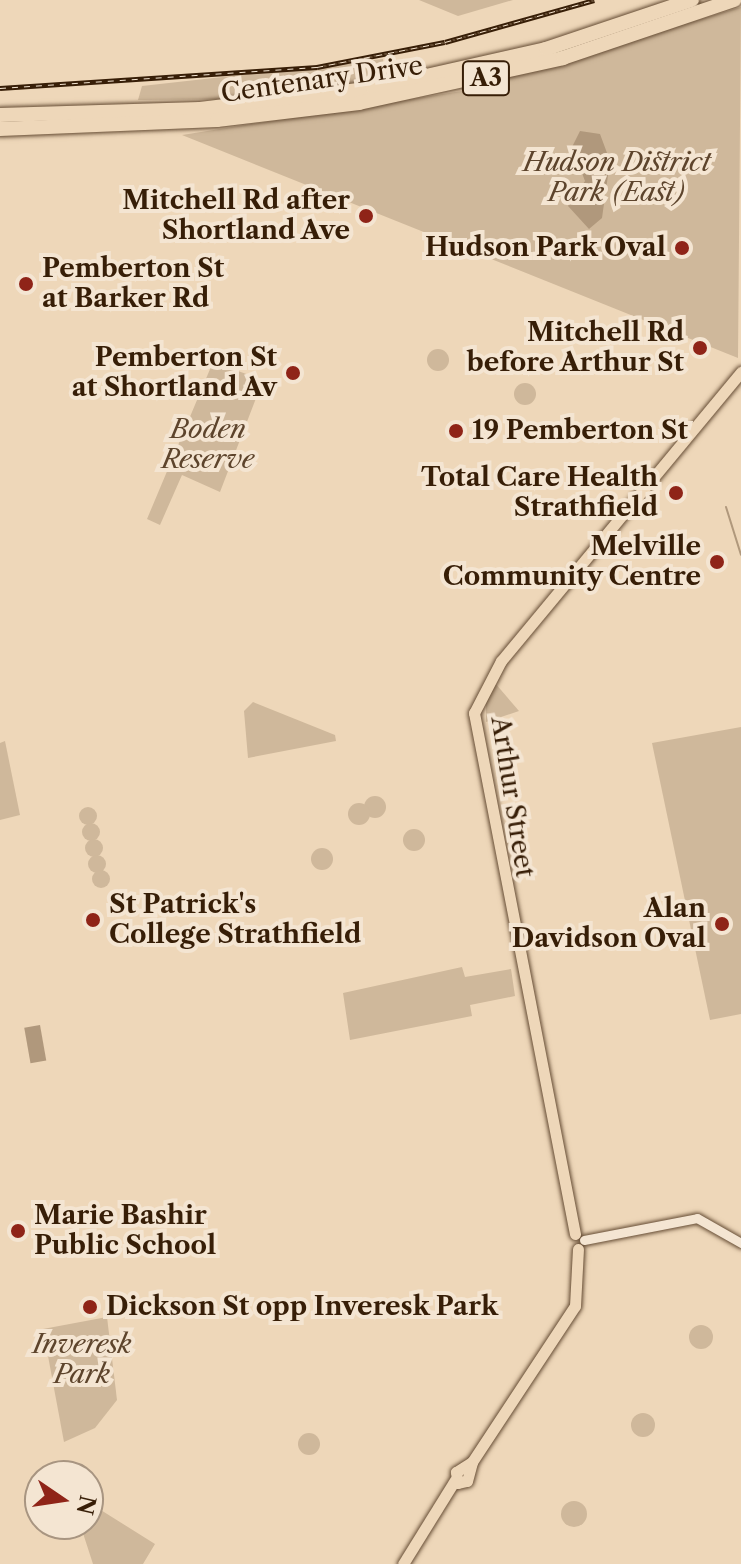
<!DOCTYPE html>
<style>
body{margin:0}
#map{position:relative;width:741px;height:1564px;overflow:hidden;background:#eed7b9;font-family:"Libre Caslon Text",serif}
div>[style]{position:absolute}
.green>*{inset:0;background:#cfb89b}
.round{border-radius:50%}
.water>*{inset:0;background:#b0987c;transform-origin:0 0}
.stream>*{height:2px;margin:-1px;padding:0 1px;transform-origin:1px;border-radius:1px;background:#b0987c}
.roads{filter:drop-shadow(0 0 2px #654c34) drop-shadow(0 0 2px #654c34)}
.minor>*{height:9px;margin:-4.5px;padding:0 4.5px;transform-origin:4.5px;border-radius:4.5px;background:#f4e5d2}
.major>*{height:11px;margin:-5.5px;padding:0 5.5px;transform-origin:5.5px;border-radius:5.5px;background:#eed7b9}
.highway>*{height:14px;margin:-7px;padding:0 7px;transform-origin:7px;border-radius:7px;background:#eed7b9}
.rail>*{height:5px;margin-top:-2.5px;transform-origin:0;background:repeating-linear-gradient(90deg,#f4e5d2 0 6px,#371e07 0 12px);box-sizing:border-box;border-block:2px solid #371e07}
.dots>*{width:22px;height:22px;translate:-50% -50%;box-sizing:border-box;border:4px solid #f4e5d2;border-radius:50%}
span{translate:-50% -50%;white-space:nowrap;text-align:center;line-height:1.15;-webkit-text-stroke:8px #f4e5d2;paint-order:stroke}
.shield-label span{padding:2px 6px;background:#f4e5d2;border:2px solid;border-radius:6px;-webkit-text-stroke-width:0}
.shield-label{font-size:24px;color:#371e07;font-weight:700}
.street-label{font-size:26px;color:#371e07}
.park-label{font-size:26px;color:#5d442c;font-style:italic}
.poi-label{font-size:26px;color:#371e07;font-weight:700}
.right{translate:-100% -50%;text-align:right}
.left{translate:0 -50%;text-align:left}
.north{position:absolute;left:24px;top:1460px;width:80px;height:80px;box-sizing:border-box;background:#f4e5d2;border:2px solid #a89581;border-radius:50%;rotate:103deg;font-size:22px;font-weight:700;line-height:32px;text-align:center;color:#371e07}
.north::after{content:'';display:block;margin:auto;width:28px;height:36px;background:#8f2418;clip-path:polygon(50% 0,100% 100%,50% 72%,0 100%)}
</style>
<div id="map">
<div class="green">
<div style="clip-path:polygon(419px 0,513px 0,458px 16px)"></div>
<div style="clip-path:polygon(741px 7px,738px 358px,182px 135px,462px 91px)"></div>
<div style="clip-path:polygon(383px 59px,384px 79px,249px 99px,138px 100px,142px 86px)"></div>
<div class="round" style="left:427px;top:349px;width:22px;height:22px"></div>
<div style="clip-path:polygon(213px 362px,263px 380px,220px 492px,182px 475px,160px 525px,147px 519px)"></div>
<div class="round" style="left:514px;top:383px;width:22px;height:22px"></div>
<div style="clip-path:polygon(495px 683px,519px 711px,486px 722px,486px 704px)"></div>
<div style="clip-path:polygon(253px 702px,335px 735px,336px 741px,248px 758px,244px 711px)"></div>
<div style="clip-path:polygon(741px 727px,741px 1014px,710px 1020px,652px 743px)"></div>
<div style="clip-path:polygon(5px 741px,20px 815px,0 820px,0 743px)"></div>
<div class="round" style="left:364px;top:796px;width:22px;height:22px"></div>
<div class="round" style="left:348px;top:803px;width:22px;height:22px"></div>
<div class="round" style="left:79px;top:807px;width:18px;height:18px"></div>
<div class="round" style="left:82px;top:823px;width:18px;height:18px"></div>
<div class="round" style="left:403px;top:829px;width:22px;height:22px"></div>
<div class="round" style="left:85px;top:839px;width:18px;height:18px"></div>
<div class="round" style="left:311px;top:848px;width:22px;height:22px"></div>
<div class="round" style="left:88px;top:855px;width:18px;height:18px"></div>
<div class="round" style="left:92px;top:870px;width:18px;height:18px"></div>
<div style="clip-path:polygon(462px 967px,465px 977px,511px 969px,515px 996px,470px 1005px,472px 1016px,350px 1040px,343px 993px)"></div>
<div style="clip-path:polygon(107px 1317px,117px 1400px,95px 1428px,64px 1442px,43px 1329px)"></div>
<div class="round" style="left:689px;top:1325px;width:24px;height:24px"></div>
<div class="round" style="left:631px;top:1413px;width:24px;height:24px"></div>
<div class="round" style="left:298px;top:1433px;width:22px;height:22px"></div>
<div class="round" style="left:561px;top:1501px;width:26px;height:26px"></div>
<div style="clip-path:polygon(88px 1502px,155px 1544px,143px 1564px,93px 1564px,80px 1524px,88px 1524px)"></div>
</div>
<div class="water">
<div style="clip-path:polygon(580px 131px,600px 134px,610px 161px,602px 218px,589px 229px,568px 206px,585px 181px,572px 147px)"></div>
<div style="left:40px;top:1025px;width:36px;height:16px;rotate:80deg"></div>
</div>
<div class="stream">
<div style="left:726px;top:507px;width:50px;rotate:72.6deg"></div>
</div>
<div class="roads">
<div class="minor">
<div style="left:584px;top:1240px;width:115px;rotate:-11deg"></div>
<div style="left:697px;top:1218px;width:51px;rotate:29.6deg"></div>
</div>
<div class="major">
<div style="left:575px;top:1234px;width:531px;rotate:-100.97deg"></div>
<div style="left:474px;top:713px;width:59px;rotate:-62.6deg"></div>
<div style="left:501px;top:661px;width:376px;rotate:-50.3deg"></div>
<div style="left:472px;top:1462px;width:19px;rotate:148deg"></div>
<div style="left:456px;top:1472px;width:11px;rotate:80deg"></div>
<div style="left:458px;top:1483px;width:9px;rotate:-13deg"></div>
<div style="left:467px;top:1481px;width:20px;rotate:-75deg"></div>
<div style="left:472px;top:1462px;width:187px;rotate:-56.6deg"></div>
<div style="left:575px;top:1306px;width:57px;rotate:-87deg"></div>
<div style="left:403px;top:1564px;width:99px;rotate:-58.2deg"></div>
</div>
<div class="highway">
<div style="left:0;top:115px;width:200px;rotate:-1.7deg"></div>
<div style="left:200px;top:109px;width:174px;rotate:-6.9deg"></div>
<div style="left:373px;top:88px;width:177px;rotate:-12.7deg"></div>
<div style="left:546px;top:49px;width:154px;rotate:-18.6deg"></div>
<div style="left:0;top:129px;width:217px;rotate:-2.4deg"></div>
<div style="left:217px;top:120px;width:143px;rotate:-6.8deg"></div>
<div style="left:359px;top:103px;width:209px;rotate:-12.4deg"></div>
<div style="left:563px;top:58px;width:181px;rotate:-18.7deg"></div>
</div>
</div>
<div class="rail">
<div style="left:0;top:88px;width:318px;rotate:-3.8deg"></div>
<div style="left:317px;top:67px;width:130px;rotate:-11.1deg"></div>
<div style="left:445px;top:42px;width:155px;rotate:-15.7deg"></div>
</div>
<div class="dots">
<div style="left:366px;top:216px;background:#8f2418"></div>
<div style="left:682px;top:248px;background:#8f2418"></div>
<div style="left:26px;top:284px;background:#8f2418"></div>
<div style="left:700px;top:348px;background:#8f2418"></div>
<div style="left:293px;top:373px;background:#8f2418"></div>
<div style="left:456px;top:431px;background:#8f2418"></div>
<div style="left:676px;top:493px;background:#8f2418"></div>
<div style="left:717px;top:562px;background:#8f2418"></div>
<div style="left:93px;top:920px;background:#8f2418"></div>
<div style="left:722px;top:924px;background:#8f2418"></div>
<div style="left:18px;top:1231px;background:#8f2418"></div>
<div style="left:90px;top:1307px;background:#8f2418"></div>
</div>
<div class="shield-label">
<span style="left:486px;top:78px">A3</span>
</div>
<div class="street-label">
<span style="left:322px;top:80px;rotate:-8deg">Centenary Drive</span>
<span style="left:512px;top:797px;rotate:81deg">Arthur Street</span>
</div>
<div class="park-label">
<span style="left:617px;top:178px">Hudson District<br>Park (East)</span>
<span style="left:208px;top:445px">Boden<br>Reserve</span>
<span style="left:82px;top:1360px">Inveresk<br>Park</span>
</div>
<div class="poi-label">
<span class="right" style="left:350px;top:216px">Mitchell Rd after<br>Shortland Ave</span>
<span class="right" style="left:666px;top:248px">Hudson Park Oval</span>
<span class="left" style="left:42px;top:284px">Pemberton St<br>at Barker Rd</span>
<span class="right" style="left:684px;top:348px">Mitchell Rd<br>before Arthur St</span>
<span class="right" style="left:277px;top:373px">Pemberton St<br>at Shortland Av</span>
<span class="left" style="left:472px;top:431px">19 Pemberton St</span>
<span class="right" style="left:658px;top:493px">Total Care Health<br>Strathfield</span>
<span class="right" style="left:701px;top:562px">Melville<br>Community Centre</span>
<span class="left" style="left:109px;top:920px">St Patrick's<br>College Strathfield</span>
<span class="right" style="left:706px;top:924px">Alan<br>Davidson Oval</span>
<span class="left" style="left:34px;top:1231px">Marie Bashir<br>Public School</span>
<span class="left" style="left:106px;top:1307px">Dickson St opp Inveresk Park</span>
</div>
<div class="north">N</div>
</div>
